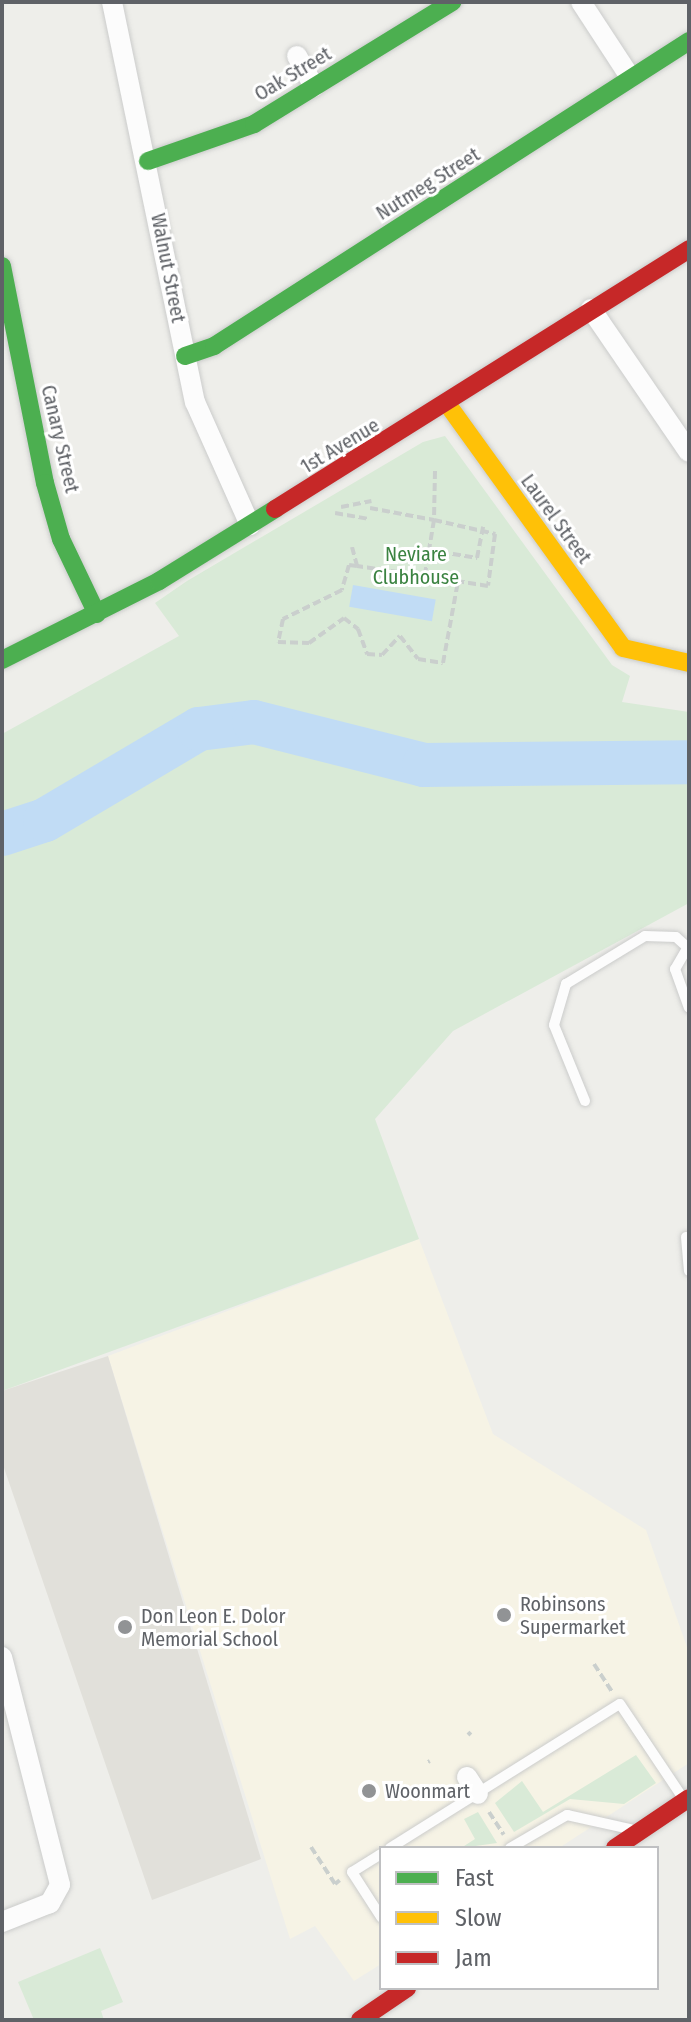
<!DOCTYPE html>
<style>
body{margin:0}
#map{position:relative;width:691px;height:2022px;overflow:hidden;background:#eeeeea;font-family:"Fira Sans Condensed",sans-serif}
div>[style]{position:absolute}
.commercial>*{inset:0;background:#f6f3e5}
.education>*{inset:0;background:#e1e0da}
.green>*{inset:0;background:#d9ead7}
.water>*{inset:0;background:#c1dcf5;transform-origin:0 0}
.river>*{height:44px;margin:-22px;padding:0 22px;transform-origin:22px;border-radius:22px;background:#c1dcf5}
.path>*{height:4px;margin-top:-2px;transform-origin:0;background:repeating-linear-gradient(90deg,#cacfcd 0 8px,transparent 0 12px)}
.roads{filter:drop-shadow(0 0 2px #cbcccb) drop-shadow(0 0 2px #cbcccb)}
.lane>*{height:10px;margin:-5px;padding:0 5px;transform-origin:5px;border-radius:5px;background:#fcfcfc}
.street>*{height:20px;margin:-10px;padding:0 10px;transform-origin:10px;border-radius:10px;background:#fcfcfc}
.fast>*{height:18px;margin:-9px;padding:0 9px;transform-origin:9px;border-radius:9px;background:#4caf50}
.slow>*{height:18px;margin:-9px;padding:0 9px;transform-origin:9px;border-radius:9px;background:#ffc107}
.jam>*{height:18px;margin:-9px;padding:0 9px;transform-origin:9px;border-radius:9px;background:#c62828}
.dots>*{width:22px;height:22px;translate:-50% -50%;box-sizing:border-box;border:4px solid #fff;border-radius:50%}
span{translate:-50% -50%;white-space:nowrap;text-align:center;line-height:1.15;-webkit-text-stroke:6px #fff;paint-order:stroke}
.street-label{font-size:20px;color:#5f6267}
.park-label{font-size:20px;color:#3b8341}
.poi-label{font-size:20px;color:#5f6267}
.left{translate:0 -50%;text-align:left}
.frame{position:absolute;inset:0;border:4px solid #5f6267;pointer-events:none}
.legend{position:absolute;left:379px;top:1846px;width:280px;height:144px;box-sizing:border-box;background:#fff;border:2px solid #bfc0c2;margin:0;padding:10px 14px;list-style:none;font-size:24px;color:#5f6267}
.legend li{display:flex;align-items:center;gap:16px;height:40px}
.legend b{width:40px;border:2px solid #bfc0c2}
</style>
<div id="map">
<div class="commercial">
<div style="clip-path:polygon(419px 1239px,493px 1434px,646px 1530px,689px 1653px,689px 1763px,559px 1848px,381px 1848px,381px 1964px,354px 1981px,315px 1926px,290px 1939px,108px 1356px)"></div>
</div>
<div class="education">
<div style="clip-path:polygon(108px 1356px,261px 1859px,152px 1900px,2px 1462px,2px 1391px)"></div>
</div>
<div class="green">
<div style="clip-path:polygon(445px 436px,612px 665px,630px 676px,622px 702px,689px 712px,689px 903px,453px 1031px,375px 1119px,419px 1239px,2px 1391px,2px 734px,179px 636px,155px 603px,187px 581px,423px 442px)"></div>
<div style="clip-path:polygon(636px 1755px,656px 1783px,624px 1804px,570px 1799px,514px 1832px,495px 1803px,522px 1781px,543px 1812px)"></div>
<div style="clip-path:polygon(478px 1812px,497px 1843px,461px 1848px,475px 1839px,464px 1819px)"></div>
<div style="clip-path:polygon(100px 1948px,123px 2002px,101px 2011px,104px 2020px,34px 2020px,18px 1982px)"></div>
</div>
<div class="water">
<div style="left:353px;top:585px;width:84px;height:22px;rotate:10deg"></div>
</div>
<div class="river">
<div style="left:2px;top:834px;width:45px;rotate:-18deg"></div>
<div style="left:45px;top:820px;width:179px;rotate:-30.6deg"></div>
<div style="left:199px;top:729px;width:55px;rotate:-7.3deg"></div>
<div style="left:254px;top:722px;width:175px;rotate:14.2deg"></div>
<div style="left:424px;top:765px;width:265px;rotate:-0.6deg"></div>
</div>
<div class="path">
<div style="left:435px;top:471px;width:49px;rotate:91.2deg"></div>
<div style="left:434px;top:520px;width:63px;rotate:12.9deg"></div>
<div style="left:495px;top:534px;width:52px;rotate:97.7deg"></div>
<div style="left:488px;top:586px;width:30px;rotate:-171deg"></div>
<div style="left:341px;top:507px;width:31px;rotate:-11deg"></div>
<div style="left:370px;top:508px;width:65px;rotate:10.6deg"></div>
<div style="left:434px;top:520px;width:55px;rotate:99.5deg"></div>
<div style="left:335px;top:513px;width:34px;rotate:10deg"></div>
<div style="left:352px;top:547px;width:20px;rotate:75deg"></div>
<div style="left:357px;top:566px;width:8px;rotate:-173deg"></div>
<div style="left:349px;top:565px;width:26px;rotate:106deg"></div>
<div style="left:342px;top:590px;width:66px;rotate:153.8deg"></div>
<div style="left:283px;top:619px;width:24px;rotate:102deg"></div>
<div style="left:278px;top:642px;width:31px;rotate:2deg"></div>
<div style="left:309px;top:643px;width:43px;rotate:-35.5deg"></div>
<div style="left:344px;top:618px;width:18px;rotate:38deg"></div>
<div style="left:358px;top:629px;width:27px;rotate:70deg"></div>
<div style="left:367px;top:654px;width:15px;rotate:4deg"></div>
<div style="left:382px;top:655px;width:26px;rotate:-47deg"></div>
<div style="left:400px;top:636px;width:29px;rotate:52deg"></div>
<div style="left:418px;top:659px;width:25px;rotate:9deg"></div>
<div style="left:443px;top:663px;width:83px;rotate:-79.6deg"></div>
<div style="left:458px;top:581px;width:102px;rotate:-171.6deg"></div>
<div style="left:429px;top:550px;width:49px;rotate:9.5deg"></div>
<div style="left:477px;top:558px;width:32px;rotate:-79deg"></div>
<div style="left:594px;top:1664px;width:33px;rotate:57deg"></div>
<div style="left:468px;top:1735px;width:4px;rotate:-45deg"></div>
<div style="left:428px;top:1762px;width:2px;rotate:-27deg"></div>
<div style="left:489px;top:1812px;width:27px;rotate:57deg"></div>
<div style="left:311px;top:1847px;width:44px;rotate:57deg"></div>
<div style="left:335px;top:1884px;width:6px;rotate:-39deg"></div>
</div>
<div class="roads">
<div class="lane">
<div style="left:689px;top:945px;width:28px;rotate:120deg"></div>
<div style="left:675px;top:969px;width:41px;rotate:70.3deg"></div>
<div style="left:585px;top:1101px;width:82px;rotate:-112.2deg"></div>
<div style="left:554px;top:1025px;width:43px;rotate:-73.7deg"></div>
<div style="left:566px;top:984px;width:92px;rotate:-31.3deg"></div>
<div style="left:645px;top:936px;width:31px;rotate:2deg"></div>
<div style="left:676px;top:937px;width:13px;rotate:42deg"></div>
<div style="left:686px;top:1237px;width:34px;rotate:85deg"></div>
<div style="left:390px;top:1848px;width:271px;rotate:-32.1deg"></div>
<div style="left:620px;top:1704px;width:110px;rotate:56.2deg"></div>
<div style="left:510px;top:1848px;width:66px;rotate:-30.1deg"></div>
<div style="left:567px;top:1815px;width:65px;rotate:12.5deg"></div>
<div style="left:381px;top:1854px;width:34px;rotate:148deg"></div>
<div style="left:352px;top:1872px;width:54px;rotate:57.2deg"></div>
</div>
<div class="street">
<div style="left:112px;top:2px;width:409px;rotate:78.3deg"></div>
<div style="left:195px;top:402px;width:135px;rotate:65.9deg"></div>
<div style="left:581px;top:2px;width:90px;rotate:56.8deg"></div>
<div style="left:297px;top:56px;width:35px;rotate:61deg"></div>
<div style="left:591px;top:309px;width:173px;rotate:55.6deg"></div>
<div style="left:2px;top:1657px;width:235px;rotate:75.7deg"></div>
<div style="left:60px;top:1885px;width:21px;rotate:119deg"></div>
<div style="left:50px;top:1903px;width:52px;rotate:158.4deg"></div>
<div style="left:467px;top:1777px;width:20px;rotate:57deg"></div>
</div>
<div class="fast">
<div style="left:148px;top:161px;width:112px;rotate:-19.2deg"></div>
<div style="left:254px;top:124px;width:233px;rotate:-31.6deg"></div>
<div style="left:2px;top:266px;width:221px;rotate:78.8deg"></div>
<div style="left:45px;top:483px;width:58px;rotate:74.1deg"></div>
<div style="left:61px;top:539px;width:83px;rotate:64.4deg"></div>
<div style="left:185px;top:356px;width:31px;rotate:-19deg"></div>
<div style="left:214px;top:346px;width:564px;rotate:-32.7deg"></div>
<div style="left:2px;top:660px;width:176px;rotate:-26.7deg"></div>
<div style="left:159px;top:581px;width:137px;rotate:-31.8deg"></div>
</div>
<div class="slow">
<div style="left:448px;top:405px;width:299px;rotate:54.2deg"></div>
<div style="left:623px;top:648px;width:68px;rotate:12.8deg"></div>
</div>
<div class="jam">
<div style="left:275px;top:509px;width:489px;rotate:-32.1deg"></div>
<div style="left:615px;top:1848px;width:89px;rotate:-34deg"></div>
<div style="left:360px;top:2020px;width:57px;rotate:-34.2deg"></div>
</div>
</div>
<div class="dots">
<div style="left:504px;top:1615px;background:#919395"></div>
<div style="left:125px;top:1627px;background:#919395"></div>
<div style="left:369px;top:1791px;background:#919395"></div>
</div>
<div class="street-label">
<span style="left:293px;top:74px;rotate:-31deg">Oak Street</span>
<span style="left:428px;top:184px;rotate:-32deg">Nutmeg Street</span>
<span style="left:168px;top:268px;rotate:79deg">Walnut Street</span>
<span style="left:60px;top:439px;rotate:77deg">Canary Street</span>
<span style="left:340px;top:446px;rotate:-31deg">1st Avenue</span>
<span style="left:556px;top:519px;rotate:54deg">Laurel Street</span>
</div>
<div class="park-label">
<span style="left:416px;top:566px">Neviare<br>Clubhouse</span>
</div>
<div class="poi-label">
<span class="left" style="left:520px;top:1616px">Robinsons<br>Supermarket</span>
<span class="left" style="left:141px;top:1628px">Don Leon E. Dolor<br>Memorial School</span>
<span class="left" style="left:385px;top:1791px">Woonmart</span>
</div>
<div class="frame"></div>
<ul class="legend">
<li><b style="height:10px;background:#4caf50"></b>Fast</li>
<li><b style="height:10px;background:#ffc107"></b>Slow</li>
<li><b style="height:10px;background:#c62828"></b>Jam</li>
</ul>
</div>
